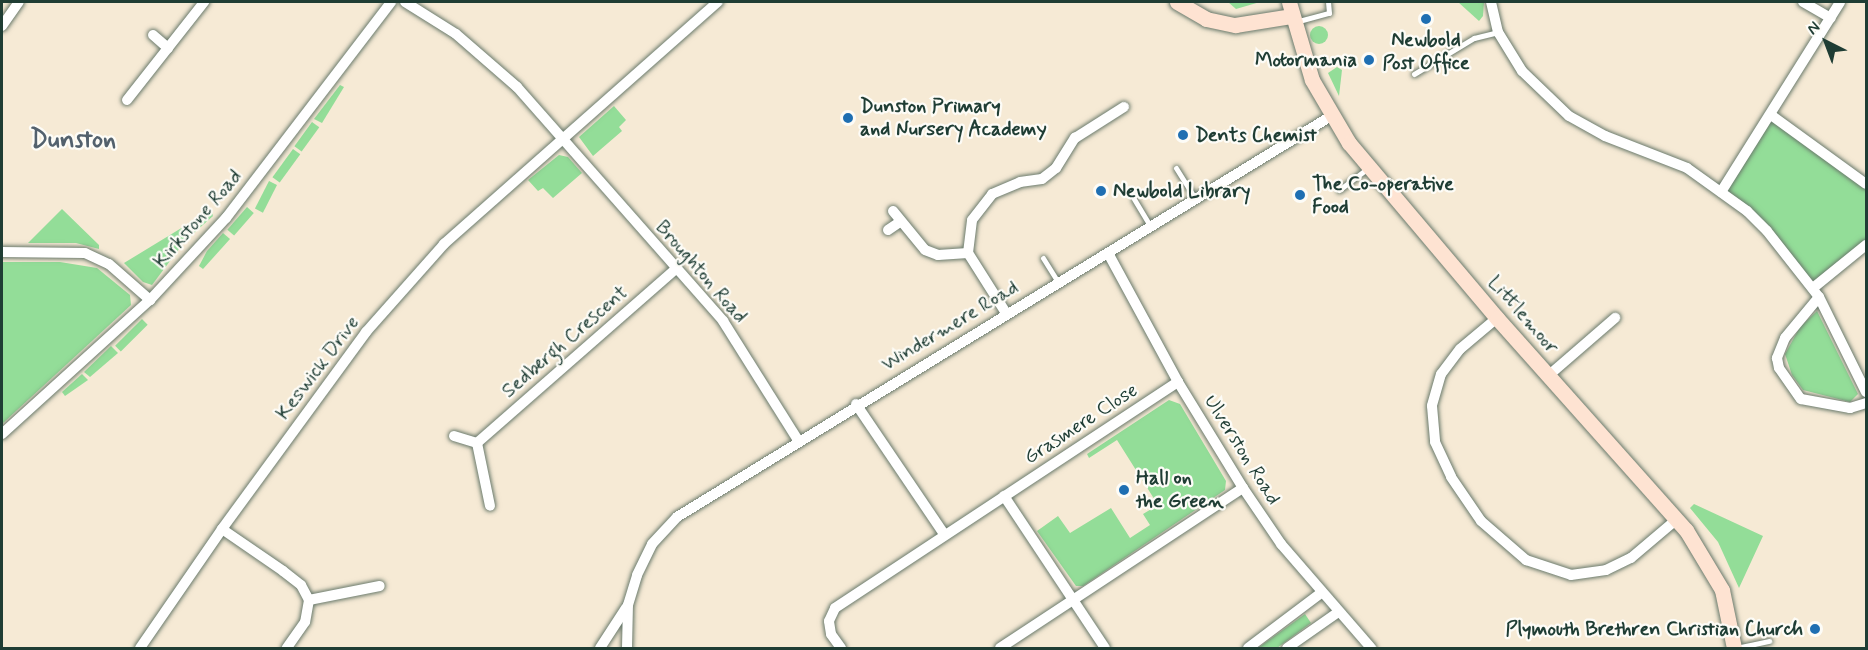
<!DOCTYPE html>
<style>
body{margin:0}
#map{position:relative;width:1868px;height:650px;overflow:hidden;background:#f6ead5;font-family:Mynerve,sans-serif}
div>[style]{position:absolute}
.green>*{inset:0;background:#93dd98;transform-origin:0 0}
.round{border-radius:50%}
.roads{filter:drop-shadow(0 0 2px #6a7a6c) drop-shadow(0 0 2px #6a7a6c)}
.lane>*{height:5px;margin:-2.5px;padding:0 2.5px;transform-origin:2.5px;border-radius:2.5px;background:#fff}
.street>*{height:10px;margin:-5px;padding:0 5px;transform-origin:5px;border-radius:5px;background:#fff}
.secondary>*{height:15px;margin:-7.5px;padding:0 7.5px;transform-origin:7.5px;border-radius:7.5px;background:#fee3d2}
.dots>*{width:16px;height:16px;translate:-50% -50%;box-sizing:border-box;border:3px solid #fdfcf7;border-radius:50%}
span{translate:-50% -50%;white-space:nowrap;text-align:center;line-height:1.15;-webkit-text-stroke:4.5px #fdfcf7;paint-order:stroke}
.poi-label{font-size:20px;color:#1f3d34;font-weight:700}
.right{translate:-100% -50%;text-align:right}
.left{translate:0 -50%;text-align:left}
.street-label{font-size:20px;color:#1f3d34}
.district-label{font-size:26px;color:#53616d;font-weight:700}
.frame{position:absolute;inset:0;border:3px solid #1f3d34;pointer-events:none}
.north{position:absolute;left:1796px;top:12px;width:60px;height:60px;-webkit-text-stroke:4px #fdfcf7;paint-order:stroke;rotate:318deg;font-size:16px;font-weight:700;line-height:24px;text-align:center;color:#1f3d34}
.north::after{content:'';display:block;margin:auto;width:21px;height:27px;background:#1f3d34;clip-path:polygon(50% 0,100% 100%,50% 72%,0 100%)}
</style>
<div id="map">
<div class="green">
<div style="clip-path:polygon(1228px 2px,1260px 2px,1236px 9px)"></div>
<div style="clip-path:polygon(1458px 2px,1484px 2px,1483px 16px,1479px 21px)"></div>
<div class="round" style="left:1310px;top:26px;width:18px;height:18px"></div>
<div style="clip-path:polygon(1337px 67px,1342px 70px,1339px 96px,1328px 73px)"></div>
<div style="clip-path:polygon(340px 85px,344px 87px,322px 123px,314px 119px)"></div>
<div style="clip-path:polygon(614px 106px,626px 120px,619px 127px,622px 131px,593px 156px,579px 137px)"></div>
<div style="clip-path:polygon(1771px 115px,1866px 184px,1866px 245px,1813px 288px,1767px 231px,1721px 192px)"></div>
<div style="left:312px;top:122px;width:9px;height:30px;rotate:36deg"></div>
<div style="left:293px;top:149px;width:9px;height:35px;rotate:36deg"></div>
<div style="clip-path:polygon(559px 155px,568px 157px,582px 173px,553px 198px,543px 188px,538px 191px,528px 180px)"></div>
<div style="left:269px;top:181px;width:9px;height:31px;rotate:27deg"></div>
<div style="left:247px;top:207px;width:9px;height:30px;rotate:41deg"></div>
<div style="clip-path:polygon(62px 209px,99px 245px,99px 249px,76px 243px,28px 243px)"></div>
<div style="clip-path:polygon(211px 210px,213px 216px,185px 241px,152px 285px,143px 282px,124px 263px)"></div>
<div style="clip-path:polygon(223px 233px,230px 239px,203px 269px,199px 266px,207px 251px)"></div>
<div style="clip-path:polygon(2px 262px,60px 262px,97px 268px,130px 295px,131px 305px,2px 424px)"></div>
<div style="clip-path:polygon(1817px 311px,1858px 394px,1850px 402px,1803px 390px,1792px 375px,1785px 354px,1800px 327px)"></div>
<div style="left:142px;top:319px;width:8px;height:38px;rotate:45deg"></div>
<div style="clip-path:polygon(111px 346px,118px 353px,90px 377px,84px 372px)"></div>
<div style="clip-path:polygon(82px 374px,88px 380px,65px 396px,62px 392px)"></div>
<div style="clip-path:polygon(1169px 400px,1180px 404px,1226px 481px,1225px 490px,1083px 586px,1076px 586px,1037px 531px,1058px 516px,1070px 533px,1111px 508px,1130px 538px,1150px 525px,1143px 514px,1158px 505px,1117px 440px,1089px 458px,1087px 454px)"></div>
<div style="clip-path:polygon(1694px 504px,1763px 536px,1739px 588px,1718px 542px,1690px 508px)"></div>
<div style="clip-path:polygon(1305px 614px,1311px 623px,1277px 648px,1258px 648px)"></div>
</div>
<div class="roads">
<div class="lane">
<div style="left:1295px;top:22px;width:35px;rotate:-15deg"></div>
<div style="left:1329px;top:13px;width:11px;rotate:-95deg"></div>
<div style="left:1414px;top:74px;width:70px;rotate:-31deg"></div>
<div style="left:1474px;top:38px;width:25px;rotate:-14deg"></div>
<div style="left:1176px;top:168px;width:36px;rotate:58deg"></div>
<div style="left:1339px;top:190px;width:36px;rotate:-37deg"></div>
<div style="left:1134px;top:199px;width:33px;rotate:59deg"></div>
<div style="left:1043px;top:258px;width:28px;rotate:58deg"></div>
<div style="left:1736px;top:648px;width:34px;rotate:-12deg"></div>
</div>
<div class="street">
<div style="left:405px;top:2px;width:60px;rotate:32.1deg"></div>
<div style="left:456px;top:34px;width:81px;rotate:41deg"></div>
<div style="left:517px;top:87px;width:312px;rotate:48.6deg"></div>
<div style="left:723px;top:321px;width:141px;rotate:57.8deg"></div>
<div style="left:1491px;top:2px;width:31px;rotate:77deg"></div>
<div style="left:1498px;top:32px;width:46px;rotate:58.4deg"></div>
<div style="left:1522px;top:71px;width:65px;rotate:43.8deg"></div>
<div style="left:1569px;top:116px;width:41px;rotate:29.1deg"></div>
<div style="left:1605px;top:136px;width:88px;rotate:21.3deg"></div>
<div style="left:1687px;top:168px;width:74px;rotate:35.6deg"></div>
<div style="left:1747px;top:211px;width:28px;rotate:45deg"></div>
<div style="left:1767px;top:231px;width:84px;rotate:51.8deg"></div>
<div style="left:1819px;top:297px;width:106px;rotate:63.7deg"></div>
<div style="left:1803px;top:2px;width:32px;rotate:30deg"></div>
<div style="left:2px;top:26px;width:29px;rotate:-55deg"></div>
<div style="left:153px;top:35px;width:20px;rotate:41deg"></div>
<div style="left:127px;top:100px;width:125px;rotate:-51.8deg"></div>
<div style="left:1771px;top:115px;width:117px;rotate:36deg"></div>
<div style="left:1721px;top:192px;width:224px;rotate:-57.9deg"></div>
<div style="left:893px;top:211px;width:50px;rotate:50.6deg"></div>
<div style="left:925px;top:250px;width:14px;rotate:21deg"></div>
<div style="left:938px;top:255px;width:30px;rotate:-4deg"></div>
<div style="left:888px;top:230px;width:14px;rotate:-34deg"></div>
<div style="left:2px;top:252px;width:83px;rotate:0.7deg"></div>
<div style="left:85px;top:253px;width:26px;rotate:25deg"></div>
<div style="left:109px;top:264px;width:55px;rotate:41.3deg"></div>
<div style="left:1108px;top:253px;width:147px;rotate:61.5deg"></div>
<div style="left:1178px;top:382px;width:124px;rotate:58.5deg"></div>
<div style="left:1243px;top:488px;width:68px;rotate:55.8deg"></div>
<div style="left:1281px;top:544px;width:138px;rotate:49.1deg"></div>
<div style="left:1813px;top:288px;width:68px;rotate:-39.1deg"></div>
<div style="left:1819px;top:297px;width:53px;rotate:129.7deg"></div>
<div style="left:1785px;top:338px;width:22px;rotate:112deg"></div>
<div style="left:1777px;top:358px;width:10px;rotate:79deg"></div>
<div style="left:1779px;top:368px;width:38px;rotate:55deg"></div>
<div style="left:1801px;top:399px;width:50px;rotate:10.4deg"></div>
<div style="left:1850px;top:408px;width:17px;rotate:-17deg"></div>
<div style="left:1006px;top:313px;width:71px;rotate:-122.3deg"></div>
<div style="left:968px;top:253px;width:33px;rotate:-83deg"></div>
<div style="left:972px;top:220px;width:33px;rotate:-52deg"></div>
<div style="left:992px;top:194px;width:30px;rotate:-23deg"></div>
<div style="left:1020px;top:182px;width:22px;rotate:-8deg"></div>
<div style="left:1042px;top:179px;width:18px;rotate:-38deg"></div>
<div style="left:1056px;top:168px;width:36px;rotate:-58deg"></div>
<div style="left:1075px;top:138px;width:58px;rotate:-32.3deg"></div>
<div style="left:1497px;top:318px;width:48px;rotate:140deg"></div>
<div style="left:1460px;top:349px;width:31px;rotate:127deg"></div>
<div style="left:1441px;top:374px;width:33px;rotate:106deg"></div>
<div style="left:1432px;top:406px;width:36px;rotate:85deg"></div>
<div style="left:1435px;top:442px;width:38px;rotate:65deg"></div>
<div style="left:1451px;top:477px;width:53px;rotate:55.7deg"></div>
<div style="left:1481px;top:521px;width:60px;rotate:40.9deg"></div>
<div style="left:1526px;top:560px;width:47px;rotate:18.4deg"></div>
<div style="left:1571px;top:575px;width:35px;rotate:-8deg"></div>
<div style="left:1606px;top:570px;width:28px;rotate:-26deg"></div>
<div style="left:1631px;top:558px;width:60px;rotate:-40.3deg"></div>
<div style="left:1548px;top:376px;width:89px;rotate:-40.9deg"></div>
<div style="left:856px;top:404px;width:157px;rotate:55.9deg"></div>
<div style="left:2px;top:434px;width:200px;rotate:-42.2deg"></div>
<div style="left:150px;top:300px;width:112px;rotate:-47.2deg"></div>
<div style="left:226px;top:218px;width:272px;rotate:-52.6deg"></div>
<div style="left:454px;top:436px;width:24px;rotate:17deg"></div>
<div style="left:477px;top:443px;width:64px;rotate:78.3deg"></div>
<div style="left:477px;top:443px;width:264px;rotate:-41.2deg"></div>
<div style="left:1004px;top:496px;width:182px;rotate:56.4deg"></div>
<div style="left:222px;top:529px;width:74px;rotate:34.5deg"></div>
<div style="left:283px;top:571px;width:23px;rotate:38deg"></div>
<div style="left:301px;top:585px;width:17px;rotate:62deg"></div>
<div style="left:309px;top:600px;width:22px;rotate:100deg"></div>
<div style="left:305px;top:622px;width:32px;rotate:125deg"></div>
<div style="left:309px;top:600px;width:72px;rotate:-11.2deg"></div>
<div style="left:140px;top:648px;width:145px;rotate:-55.4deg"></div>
<div style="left:222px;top:529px;width:244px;rotate:-53.8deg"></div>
<div style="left:366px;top:332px;width:118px;rotate:-48.4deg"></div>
<div style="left:444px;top:244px;width:366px;rotate:-41.5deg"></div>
<div style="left:600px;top:648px;width:48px;rotate:-57deg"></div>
<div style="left:627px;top:648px;width:43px;rotate:-88.7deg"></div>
<div style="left:628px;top:605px;width:31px;rotate:-73deg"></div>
<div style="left:637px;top:575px;width:34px;rotate:-64deg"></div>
<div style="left:652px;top:544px;width:37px;rotate:-47deg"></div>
<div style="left:677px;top:517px;width:767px;rotate:-31.51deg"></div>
<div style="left:841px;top:648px;width:17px;rotate:-126deg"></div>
<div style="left:831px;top:634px;width:13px;rotate:-99deg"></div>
<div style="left:829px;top:621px;width:14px;rotate:-65deg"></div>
<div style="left:835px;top:608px;width:411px;rotate:-33.4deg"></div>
<div style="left:1000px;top:648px;width:291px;rotate:-33.4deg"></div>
<div style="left:1248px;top:648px;width:91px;rotate:-37deg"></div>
<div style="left:1287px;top:648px;width:61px;rotate:-35deg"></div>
</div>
<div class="secondary">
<div style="left:1177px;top:2px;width:34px;rotate:30deg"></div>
<div style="left:1206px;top:19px;width:30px;rotate:12deg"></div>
<div style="left:1235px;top:25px;width:58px;rotate:-9deg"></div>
<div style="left:1289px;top:2px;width:81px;rotate:73.6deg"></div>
<div style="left:1312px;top:80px;width:73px;rotate:59.6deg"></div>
<div style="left:1349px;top:143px;width:229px;rotate:49.8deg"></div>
<div style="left:1497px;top:318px;width:284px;rotate:48.3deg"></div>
<div style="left:1686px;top:530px;width:70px;rotate:59deg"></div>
<div style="left:1722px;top:590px;width:59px;rotate:78.3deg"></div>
</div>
</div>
<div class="dots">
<div style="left:1426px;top:19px;background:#1f6fb2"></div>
<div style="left:1369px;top:60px;background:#1f6fb2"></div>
<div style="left:848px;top:118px;background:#1f6fb2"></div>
<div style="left:1183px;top:135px;background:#1f6fb2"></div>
<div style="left:1101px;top:191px;background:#1f6fb2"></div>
<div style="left:1300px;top:195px;background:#1f6fb2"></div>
<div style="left:1124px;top:490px;background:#1f6fb2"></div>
<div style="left:1815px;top:629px;background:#1f6fb2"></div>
</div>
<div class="poi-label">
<span style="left:1426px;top:52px">Newbold<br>Post Office</span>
<span class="right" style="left:1357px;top:60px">Motormania</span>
<span class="left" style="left:860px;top:118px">Dunston Primary<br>and Nursery Academy</span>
<span class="left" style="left:1195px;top:135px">Dents Chemist</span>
<span class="left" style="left:1312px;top:196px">The Co-operative<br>Food</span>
<span class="left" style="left:1113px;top:191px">Newbold Library</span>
<span class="left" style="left:1136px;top:490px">Hall on<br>the Green</span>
<span class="right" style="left:1803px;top:629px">Plymouth Brethren Christian Church</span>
</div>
<div class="street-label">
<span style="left:198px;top:219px;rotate:-49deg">Kirkstone Road</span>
<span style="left:701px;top:272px;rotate:49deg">Broughton Road</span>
<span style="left:1523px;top:315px;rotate:49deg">Littlemoor</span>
<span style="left:950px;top:326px;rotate:-31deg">Windermere Road</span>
<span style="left:565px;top:342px;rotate:-41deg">Sedbergh Crescent</span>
<span style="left:318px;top:368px;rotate:-53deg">Keswick Drive</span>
<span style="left:1081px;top:424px;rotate:-33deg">Grasmere Close</span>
<span style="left:1242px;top:450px;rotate:58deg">Ulverston Road</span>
</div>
<div class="district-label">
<span style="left:73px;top:141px">Dunston</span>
</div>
<div class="frame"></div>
<div class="north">N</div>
</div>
